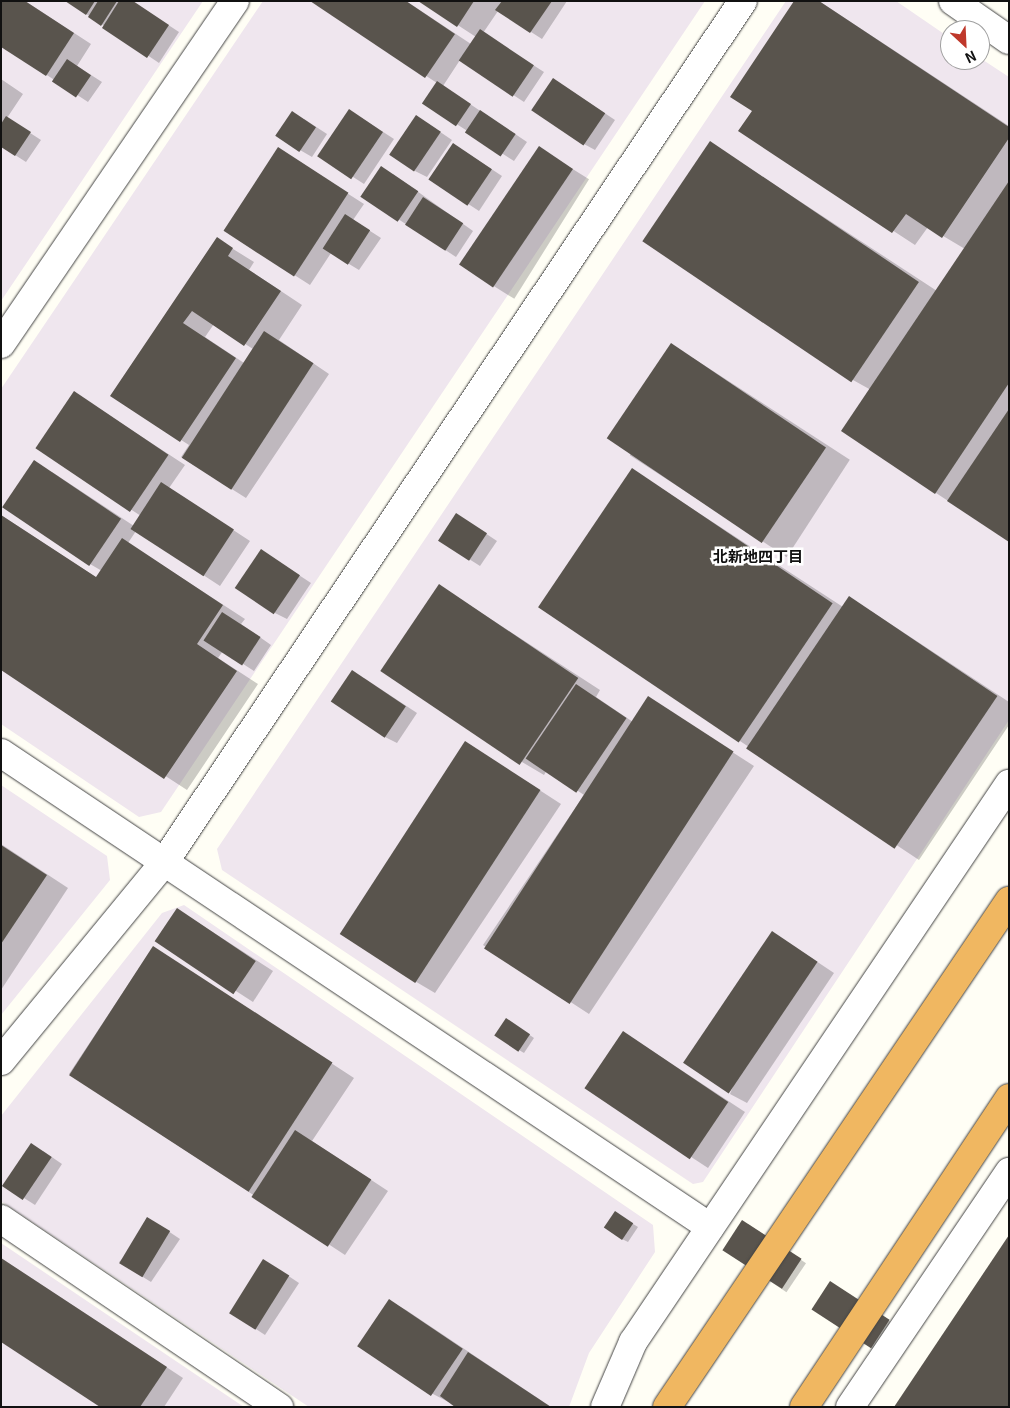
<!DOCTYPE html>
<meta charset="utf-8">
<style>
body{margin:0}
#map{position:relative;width:1010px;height:1408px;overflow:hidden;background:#fffef5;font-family:Georgia,"Noto Sans JP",serif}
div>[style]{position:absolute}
.industrial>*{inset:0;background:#efe6ee}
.shadow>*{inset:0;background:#0003;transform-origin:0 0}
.building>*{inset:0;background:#59544d;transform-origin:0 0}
.roads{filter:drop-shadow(0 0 1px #444) drop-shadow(0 0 1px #444)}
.minor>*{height:28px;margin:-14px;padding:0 14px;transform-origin:14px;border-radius:14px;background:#fff}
.tertiary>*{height:28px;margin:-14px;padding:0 14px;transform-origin:14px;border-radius:14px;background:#fff}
.motorway>*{height:28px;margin:-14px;padding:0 14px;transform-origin:14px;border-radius:14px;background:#f0b761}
span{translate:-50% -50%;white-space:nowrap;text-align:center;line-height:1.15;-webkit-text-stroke:5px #fff;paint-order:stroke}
.neighbourhood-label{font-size:15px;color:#111;font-weight:700}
.frame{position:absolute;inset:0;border:2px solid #111;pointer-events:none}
.north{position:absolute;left:940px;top:20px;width:50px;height:50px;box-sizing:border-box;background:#fff;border:1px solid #a0a0a0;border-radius:50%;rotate:155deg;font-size:14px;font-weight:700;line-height:20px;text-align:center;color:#111}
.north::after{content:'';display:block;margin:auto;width:18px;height:22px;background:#bf382b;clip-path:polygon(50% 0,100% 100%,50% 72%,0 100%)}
</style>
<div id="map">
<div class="industrial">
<div style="clip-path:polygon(1px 1px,203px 1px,1px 301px)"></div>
<div style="clip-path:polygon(263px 1px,705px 1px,161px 812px,139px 817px,1px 724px,1px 389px)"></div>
<div style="clip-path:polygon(786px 1px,896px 1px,950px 38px,950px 60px,980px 58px,1009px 77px,1009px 720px,703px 1182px,693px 1184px,222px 870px,217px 849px)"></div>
<div style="clip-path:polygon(1px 785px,107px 856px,110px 880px,1px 1015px)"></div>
<div style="clip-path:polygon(184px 905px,653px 1225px,655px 1252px,589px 1353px,569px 1407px,309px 1407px,1px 1201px,1px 1116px,162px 913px)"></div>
<div style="clip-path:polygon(1px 1243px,244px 1407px,1px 1407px)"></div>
</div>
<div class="shadow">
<div style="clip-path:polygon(25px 1px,91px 44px,77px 66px,102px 82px,88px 102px,1px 45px)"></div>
<div style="clip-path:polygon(67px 1px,132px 1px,179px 32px,159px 63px)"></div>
<div style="clip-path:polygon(312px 1px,406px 1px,471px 44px,476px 37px,421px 1px,567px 1px,542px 39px,498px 11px,483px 33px,544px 72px,524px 102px,460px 60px,443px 86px,527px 142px,514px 161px,424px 103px,437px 83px)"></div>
<div style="clip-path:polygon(819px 1px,1009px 126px,1009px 541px,936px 493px,871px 390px,853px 380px,711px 143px,937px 291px,965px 249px,928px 227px,915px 245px,740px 131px)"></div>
<div style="clip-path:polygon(1px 79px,23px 94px,7px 118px,41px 140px,26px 162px,1px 146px)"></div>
<div style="clip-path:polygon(564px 86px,615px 120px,595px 150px,584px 144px)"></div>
<div style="clip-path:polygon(360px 117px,394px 139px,364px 184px,319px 155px)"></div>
<div style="clip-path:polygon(304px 119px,327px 134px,312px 157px,300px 150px)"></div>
<div style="clip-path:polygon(427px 123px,452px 140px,427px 177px,415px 171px)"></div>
<div style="left:539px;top:148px;width:59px;height:141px;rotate:32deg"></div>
<div style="clip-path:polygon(278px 149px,364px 204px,353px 220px,381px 238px,359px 270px,331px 253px,310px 285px,224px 230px)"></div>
<div style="clip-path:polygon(464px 151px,502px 176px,479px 211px,430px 179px)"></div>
<div style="clip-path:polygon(393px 174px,473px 231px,456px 257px,363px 196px)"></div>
<div style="clip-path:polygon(evenodd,217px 239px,254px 262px,249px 270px,302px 305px,279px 340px,329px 374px,246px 498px,181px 457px,189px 445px,112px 396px,217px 239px,214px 324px,253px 349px,244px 363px,205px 337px,214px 324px)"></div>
<div style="left:693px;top:358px;width:187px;height:116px;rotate:33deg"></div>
<div style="clip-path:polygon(75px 393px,185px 465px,169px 488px,250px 541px,220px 586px,136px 531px,128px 543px,245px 619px,241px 624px,271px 645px,254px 671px,223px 651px,218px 658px,258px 684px,187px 790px,1px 669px,1px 515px,97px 578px,102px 571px,90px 564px,52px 472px,134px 526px,141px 516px,38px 449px)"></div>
<div style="clip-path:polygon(633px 470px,843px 607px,871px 611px,1009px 702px,1009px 725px,919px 860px,540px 608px)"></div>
<div style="clip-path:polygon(467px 521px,497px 541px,480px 566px,469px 559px)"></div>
<div style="clip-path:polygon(273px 558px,311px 583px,287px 619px,275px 613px)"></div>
<div style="clip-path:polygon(440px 586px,600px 690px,596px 697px,633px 722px,648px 698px,754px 766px,589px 1014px,483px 945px,584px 795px,547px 770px,544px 775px,522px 762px)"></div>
<div style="clip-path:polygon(364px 678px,417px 713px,397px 743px,385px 737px)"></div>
<div style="clip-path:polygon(465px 742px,561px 804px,435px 993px,413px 980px)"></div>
<div style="clip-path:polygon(1px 844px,68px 888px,1px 990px)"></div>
<div style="clip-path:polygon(194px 920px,273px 971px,253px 1002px,157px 940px)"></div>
<div style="clip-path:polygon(789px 943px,834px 973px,747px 1103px,730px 1094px)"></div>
<div style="clip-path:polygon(153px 947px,354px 1078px,312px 1141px,388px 1191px,345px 1255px,69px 1074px)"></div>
<div style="clip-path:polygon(512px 1023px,534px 1038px,524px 1053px,519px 1050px)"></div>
<div style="clip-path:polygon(640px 1043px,745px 1112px,708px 1168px,586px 1088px)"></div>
<div style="clip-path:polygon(43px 1151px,62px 1164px,35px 1205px,24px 1198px)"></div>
<div style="clip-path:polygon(620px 1216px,638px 1227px,628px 1242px,622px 1239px)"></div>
<div style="left:748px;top:1224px;width:70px;height:35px;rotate:34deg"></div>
<div style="clip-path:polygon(159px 1225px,180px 1239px,151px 1282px,119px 1262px)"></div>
<div style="clip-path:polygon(1px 1258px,183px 1378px,164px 1407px,102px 1407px,1px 1340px)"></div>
<div style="clip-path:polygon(275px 1267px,299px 1283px,265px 1335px,230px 1312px)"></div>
<div style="clip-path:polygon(836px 1286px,894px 1324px,876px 1351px,871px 1348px)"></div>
<div style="clip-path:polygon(389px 1301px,406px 1310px,551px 1407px,458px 1407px,433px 1394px,359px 1346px)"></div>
</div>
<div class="building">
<div style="clip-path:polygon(1px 1px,25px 1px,74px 33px,46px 76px,1px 47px)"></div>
<div style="clip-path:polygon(65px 1px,95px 1px,86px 15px)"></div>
<div style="clip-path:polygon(98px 1px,117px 1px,101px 26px,88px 17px)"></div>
<div style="clip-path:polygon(119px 1px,133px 1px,169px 25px,147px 58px,102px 28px)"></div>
<div style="clip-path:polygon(310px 1px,406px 1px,455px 34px,425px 78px)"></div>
<div style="clip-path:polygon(418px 1px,474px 1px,457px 27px)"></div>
<div style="clip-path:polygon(502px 1px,552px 1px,530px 33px,495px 10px)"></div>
<div style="clip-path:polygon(794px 1px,819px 1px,1009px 127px,1009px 138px,942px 238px,906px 214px,892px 233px,738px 131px,752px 111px,730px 97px)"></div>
<div style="left:480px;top:29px;width:65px;height:38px;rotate:34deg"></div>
<div style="left:67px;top:59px;width:29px;height:27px;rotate:34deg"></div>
<div style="left:553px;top:78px;width:63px;height:39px;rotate:34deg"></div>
<div style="left:437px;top:81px;width:41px;height:27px;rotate:34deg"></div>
<div style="left:349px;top:109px;width:41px;height:57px;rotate:34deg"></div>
<div style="left:480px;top:110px;width:43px;height:27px;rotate:34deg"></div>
<div style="left:292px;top:111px;width:29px;height:30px;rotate:34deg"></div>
<div style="left:416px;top:115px;width:30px;height:48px;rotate:34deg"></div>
<div style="clip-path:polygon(6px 116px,31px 132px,15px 156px,1px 147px,1px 124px)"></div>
<div style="left:710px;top:141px;width:252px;height:121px;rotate:34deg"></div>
<div style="left:453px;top:143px;width:47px;height:44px;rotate:34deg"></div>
<div style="left:539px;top:146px;width:41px;height:143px;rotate:34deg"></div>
<div style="left:278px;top:147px;width:84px;height:100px;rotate:33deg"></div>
<div style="left:381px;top:166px;width:45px;height:37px;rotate:34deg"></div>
<div style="clip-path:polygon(1009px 181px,1009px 383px,935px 494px,841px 431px)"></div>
<div style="left:423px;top:197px;width:48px;height:33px;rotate:33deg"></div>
<div style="left:345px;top:214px;width:30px;height:41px;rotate:33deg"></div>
<div style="clip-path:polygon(217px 237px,233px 248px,228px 256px,281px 291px,244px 346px,192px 311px,183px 323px,236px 358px,180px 442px,110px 396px)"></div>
<div style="left:264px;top:331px;width:59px;height:151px;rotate:33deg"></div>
<div style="left:671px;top:343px;width:187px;height:115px;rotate:34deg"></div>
<div style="left:74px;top:391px;width:114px;height:69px;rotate:34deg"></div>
<div style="clip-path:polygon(1009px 409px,1009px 542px,947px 501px)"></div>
<div style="left:34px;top:460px;width:105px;height:57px;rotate:34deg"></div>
<div style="left:632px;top:468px;width:242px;height:168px;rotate:34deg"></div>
<div style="left:161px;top:482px;width:87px;height:56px;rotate:33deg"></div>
<div style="left:456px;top:513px;width:37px;height:33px;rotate:33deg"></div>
<div style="clip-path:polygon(1px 515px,96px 577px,122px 538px,223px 605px,197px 644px,237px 671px,164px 779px,1px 670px)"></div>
<div style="left:261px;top:549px;width:47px;height:47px;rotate:34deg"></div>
<div style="left:439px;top:584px;width:168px;height:105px;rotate:34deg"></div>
<div style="left:849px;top:596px;width:179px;height:184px;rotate:34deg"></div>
<div style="left:222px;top:612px;width:46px;height:34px;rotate:33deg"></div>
<div style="left:352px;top:670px;width:65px;height:38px;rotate:34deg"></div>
<div style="left:576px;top:684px;width:61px;height:90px;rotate:34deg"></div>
<div style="left:648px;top:696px;width:102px;height:301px;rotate:33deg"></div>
<div style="left:465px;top:741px;width:90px;height:230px;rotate:33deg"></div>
<div style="clip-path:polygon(1px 845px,47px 875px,1px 944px)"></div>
<div style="left:177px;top:908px;width:95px;height:40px;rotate:34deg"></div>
<div style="left:772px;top:931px;width:55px;height:159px;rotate:34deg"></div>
<div style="left:153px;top:946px;width:214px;height:154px;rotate:33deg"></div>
<div style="left:506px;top:1018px;width:29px;height:21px;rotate:34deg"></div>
<div style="left:623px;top:1031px;width:127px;height:69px;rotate:34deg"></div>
<div style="left:295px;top:1130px;width:91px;height:80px;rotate:33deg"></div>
<div style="left:31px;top:1143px;width:25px;height:52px;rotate:34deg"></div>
<div style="left:615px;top:1211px;width:22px;height:20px;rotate:34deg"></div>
<div style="left:147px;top:1217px;width:27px;height:54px;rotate:31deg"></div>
<div style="left:742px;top:1220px;width:71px;height:36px;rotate:33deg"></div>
<div style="clip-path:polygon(1009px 1235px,1009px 1407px,894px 1407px)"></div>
<div style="clip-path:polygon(1px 1258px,167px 1367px,140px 1407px,100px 1407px,1px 1342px)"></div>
<div style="left:263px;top:1259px;width:31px;height:64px;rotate:32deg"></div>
<div style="left:830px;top:1281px;width:71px;height:34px;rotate:33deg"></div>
<div style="left:389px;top:1299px;width:89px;height:57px;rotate:34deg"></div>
<div style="clip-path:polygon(468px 1352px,551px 1407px,455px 1407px,440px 1396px)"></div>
</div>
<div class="roads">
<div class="minor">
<div style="left:605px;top:1407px;width:71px;rotate:-66.7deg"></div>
<div style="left:633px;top:1342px;width:673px;rotate:-56.03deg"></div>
<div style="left:850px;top:1407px;width:284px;rotate:-55.9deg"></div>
</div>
<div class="tertiary">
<div style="left:953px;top:1px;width:68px;rotate:34.9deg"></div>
<div style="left:1px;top:344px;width:415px;rotate:-55.7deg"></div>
<div style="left:1px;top:753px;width:853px;rotate:33.76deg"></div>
<div style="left:1px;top:1061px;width:259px;rotate:-50.6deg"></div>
<div style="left:165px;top:861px;width:1036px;rotate:-56.1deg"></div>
<div style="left:1px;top:1219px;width:336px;rotate:34.1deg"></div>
</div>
<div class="motorway">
<div style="left:667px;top:1407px;width:611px;rotate:-55.95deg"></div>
<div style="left:804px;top:1407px;width:371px;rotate:-56.4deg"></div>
</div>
</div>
<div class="neighbourhood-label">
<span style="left:758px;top:556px">北新地四丁目</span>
</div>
<div class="frame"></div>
<div class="north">N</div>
</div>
